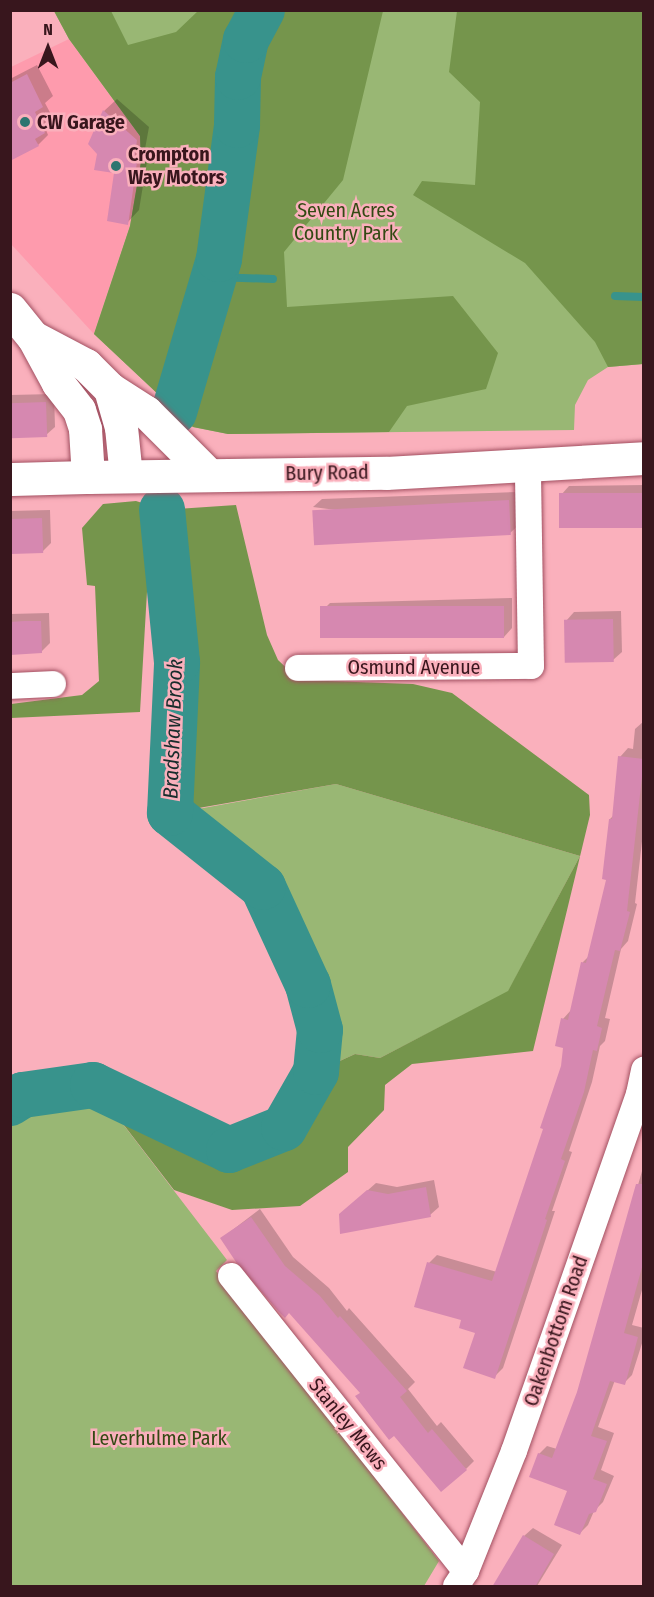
<!DOCTYPE html>
<style>
body{margin:0}
#map{position:relative;width:654px;height:1597px;overflow:hidden;background:#fab0bc;font-family:"Fira Sans Condensed",sans-serif}
div>[style]{position:absolute}
.built>*{inset:0;background:#fe9bad}
.green>*{inset:0;background:#99b774}
.forest>*{inset:0;background:#75954c}
.shadow>*{inset:0;background:#0003}
.stream>*{height:8px;margin:-4px;padding:0 4px;transform-origin:4px;border-radius:4px;background:#38938c}
.river>*{height:46px;margin:-23px;padding:0 23px;transform-origin:23px;border-radius:23px;background:#38938c}
.building>*{inset:0;background:#d688b0;transform-origin:0 0}
.roads{filter:drop-shadow(0 0 2px #a25061) drop-shadow(0 0 2px #a25061)}
.minor>*{height:26px;margin:-13px;padding:0 13px;transform-origin:13px;border-radius:13px;background:#fff}
.major>*{height:33px;margin:-16.5px;padding:0 16.5px;transform-origin:16.5px;border-radius:16.5px;background:#fff}
.highway>*{height:33px;margin:-16.5px;padding:0 16.5px;transform-origin:16.5px;border-radius:16.5px;background:#fff}
.dots>*{width:16px;height:16px;translate:-50% -50%;box-sizing:border-box;border:3px solid #fab0bc;border-radius:50%}
span{translate:-50% -50%;white-space:nowrap;text-align:center;line-height:1.15;-webkit-text-stroke:5px #fab0bc;paint-order:stroke}
.poi-label{font-size:20px;color:#38161d;font-weight:700}
.left{translate:0 -50%;text-align:left}
.park-label{font-size:20px;color:#334913}
.street-label{font-size:20px;color:#38161d}
.water-label{font-size:21px;color:#182d2c;font-style:italic}
.frame{position:absolute;inset:0;border:12px solid #38161d;pointer-events:none}
.north{position:absolute;left:18px;top:18px;width:60px;height:60px;-webkit-text-stroke:4px #fab0bc;paint-order:stroke;rotate:0deg;font-size:16px;font-weight:700;line-height:24px;text-align:center;color:#38161d}
.north::after{content:'';display:block;margin:auto;width:21px;height:27px;background:#38161d;clip-path:polygon(50% 0,100% 100%,50% 72%,0 100%)}
</style>
<div id="map">
<div class="built">
<div style="clip-path:polygon(69px 39px,140px 136px,141px 162px,130px 226px,94px 334px,11px 244px,11px 67px)"></div>
</div>
<div class="green">
<div style="clip-path:polygon(54px 11px,643px 11px,643px 364px,608px 367px,588px 380px,575px 405px,574px 430px,228px 434px,193px 427px,94px 334px,130px 226px,141px 162px,140px 136px,69px 39px)"></div>
<div style="clip-path:polygon(336px 784px,580px 856px,508px 992px,380px 1058px,355px 1054px,316px 1072px,320px 1030px,308px 985px,263px 887px,170px 814px)"></div>
<div style="clip-path:polygon(10px 1084px,23px 1095px,93px 1085px,227px 1260px,216px 1271px,439px 1561px,424px 1586px,11px 1586px)"></div>
</div>
<div class="forest">
<div style="clip-path:polygon(54px 11px,111px 11px,128px 45px,176px 32px,198px 11px,383px 11px,343px 180px,284px 252px,287px 307px,453px 296px,498px 353px,486px 389px,407px 406px,389px 432px,228px 434px,193px 427px,94px 334px,130px 226px,141px 162px,140px 136px,69px 39px)"></div>
<div style="clip-path:polygon(457px 11px,643px 11px,643px 364px,608px 367px,595px 342px,525px 263px,413px 195px,422px 181px,475px 185px,480px 102px,449px 72px)"></div>
<div style="clip-path:polygon(136px 501px,152px 506px,140px 712px,11px 718px,11px 704px,82px 695px,99px 681px,95px 586px,87px 585px,82px 528px,103px 504px)"></div>
<div style="clip-path:polygon(236px 505px,267px 635px,278px 660px,299px 680px,413px 684px,452px 693px,589px 795px,590px 815px,533px 1051px,412px 1064px,385px 1085px,384px 1110px,348px 1147px,348px 1172px,300px 1206px,232px 1210px,174px 1190px,93px 1085px,229px 1150px,284px 1128px,316px 1072px,355px 1054px,380px 1058px,508px 991px,580px 856px,336px 784px,170px 813px,177px 662px,162px 510px)"></div>
</div>
<div class="shadow">
<div style="clip-path:polygon(37px 65px,53px 96px,45px 103px,55px 122px,46px 130px,48px 135px,38px 145px,10px 159px,10px 79px)"></div>
<div style="clip-path:polygon(117px 99px,149px 127px,145px 149px,149px 149px,139px 210px,127px 223px,116px 172px,90px 143px,104px 111px)"></div>
<div style="clip-path:polygon(54px 394px,55px 427px,46px 435px,10px 436px,10px 395px)"></div>
<div style="clip-path:polygon(644px 485px,644px 527px,561px 495px,569px 486px)"></div>
<div style="clip-path:polygon(517px 492px,519px 525px,510px 533px,313px 507px,322px 499px)"></div>
<div style="clip-path:polygon(50px 510px,51px 543px,43px 551px,10px 552px,10px 511px)"></div>
<div style="clip-path:polygon(512px 598px,512px 628px,504px 637px,322px 611px,330px 603px)"></div>
<div style="clip-path:polygon(621px 611px,622px 652px,613px 660px,566px 621px,574px 612px)"></div>
<div style="clip-path:polygon(49px 613px,50px 643px,41px 652px,10px 653px,10px 614px)"></div>
<div style="clip-path:polygon(644px 721px,644px 824px,635px 903px,637px 904px,628px 941px,621px 949px,605px 1018px,610px 1019px,605px 1041px,600px 1046px,592px 1082px,569px 1151px,572px 1152px,552px 1211px,555px 1211px,503px 1368px,494px 1377px,477px 1332px,463px 1319px,429px 1263px,437px 1255px,497px 1272px,545px 1128px,562px 1066px,565px 1047px,563px 1019px,572px 1009px,583px 962px,589px 956px,608px 878px,610px 819px,614px 815px,620px 757px,628px 748px,633px 749px,635px 729px)"></div>
<div style="clip-path:polygon(644px 1164px,644px 1283px,632px 1325px,644px 1328px,644px 1337px,632px 1375px,624px 1383px,615px 1380px,598px 1427px,614px 1433px,601px 1470px,614px 1476px,603px 1502px,594px 1511px,588px 1525px,580px 1533px,569px 1490px,539px 1454px,547px 1446px,557px 1449px,579px 1392px)"></div>
<div style="clip-path:polygon(434px 1180px,439px 1207px,430px 1215px,350px 1206px,376px 1183px,397px 1187px)"></div>
<div style="clip-path:polygon(260px 1209px,293px 1257px,329px 1288px,347px 1311px,349px 1308px,415px 1382px,408px 1389px,437px 1426px,441px 1422px,474px 1461px,466px 1469px,362px 1392px,222px 1238px)"></div>
<div style="clip-path:polygon(533px 1528px,562px 1545px,537px 1586px,495px 1586px,524px 1536px)"></div>
</div>
<div class="stream">
<div style="left:214px;top:277px;width:59px;rotate:1.9deg"></div>
<div style="left:615px;top:296px;width:29px;rotate:2deg"></div>
</div>
<div class="river">
<div style="left:174px;top:412px;width:159px;rotate:-73.6deg"></div>
<div style="left:219px;top:259px;width:135px;rotate:-82.3deg"></div>
<div style="left:237px;top:125px;width:48px;rotate:-88.8deg"></div>
<div style="left:238px;top:77px;width:38px;rotate:-78deg"></div>
<div style="left:246px;top:40px;width:34px;rotate:-62deg"></div>
<div style="left:10px;top:1103px;width:15px;rotate:-32deg"></div>
<div style="left:23px;top:1095px;width:71px;rotate:-8.1deg"></div>
<div style="left:93px;top:1085px;width:151px;rotate:25.5deg"></div>
<div style="left:229px;top:1150px;width:59px;rotate:-21.8deg"></div>
<div style="left:284px;top:1128px;width:64px;rotate:-60.3deg"></div>
<div style="left:316px;top:1072px;width:42px;rotate:-84.6deg"></div>
<div style="left:320px;top:1030px;width:47px;rotate:-104.9deg"></div>
<div style="left:308px;top:985px;width:108px;rotate:-114.7deg"></div>
<div style="left:263px;top:887px;width:119px;rotate:-141.5deg"></div>
<div style="left:170px;top:813px;width:151px;rotate:-87.3deg"></div>
<div style="left:177px;top:662px;width:153px;rotate:-95.6deg"></div>
</div>
<div class="building">
<div style="clip-path:polygon(27px 74px,43px 107px,35px 112px,45px 133px,35px 139px,39px 146px,10px 161px,10px 83px)"></div>
<div style="clip-path:polygon(103px 110px,137px 140px,134px 161px,137px 162px,128px 225px,107px 221px,114px 173px,94px 170px,97px 154px,88px 144px)"></div>
<div style="left:46px;top:402px;width:35px;height:36px;rotate:88deg"></div>
<div style="left:644px;top:493px;width:35px;height:85px;rotate:90deg"></div>
<div style="left:509px;top:500px;width:35px;height:197px;rotate:87deg"></div>
<div style="left:42px;top:518px;width:35px;height:32px;rotate:88deg"></div>
<div style="left:504px;top:606px;width:32px;height:184px;rotate:90deg"></div>
<div style="left:613px;top:619px;width:43px;height:49px;rotate:89deg"></div>
<div style="clip-path:polygon(24px 621px,41px 621px,42px 653px,10px 655px,10px 622px)"></div>
<div style="clip-path:polygon(618px 756px,644px 759px,627px 911px,630px 912px,620px 951px,615px 950px,597px 1026px,602px 1028px,597px 1051px,593px 1050px,584px 1092px,561px 1159px,565px 1161px,545px 1219px,547px 1220px,495px 1379px,463px 1368px,475px 1333px,459px 1328px,461px 1320px,414px 1307px,427px 1262px,492px 1281px,543px 1129px,540px 1128px,561px 1066px,563px 1048px,555px 1046px,561px 1018px,568px 1020px,581px 962px,586px 963px,606px 880px,602px 879px,609px 819px,612px 819px)"></div>
<div style="clip-path:polygon(636px 1184px,644px 1184px,644px 1260px,624px 1333px,638px 1337px,625px 1385px,610px 1381px,591px 1436px,607px 1441px,593px 1479px,607px 1484px,596px 1512px,589px 1514px,580px 1535px,554px 1525px,567px 1491px,529px 1477px,538px 1453px,552px 1458px,577px 1392px)"></div>
<div style="clip-path:polygon(426px 1187px,431px 1217px,340px 1234px,339px 1214px,367px 1190px,388px 1194px)"></div>
<div style="clip-path:polygon(251px 1217px,285px 1266px,320px 1296px,338px 1318px,340px 1316px,407px 1391px,400px 1397px,428px 1433px,432px 1429px,467px 1470px,441px 1492px,394px 1436px,389px 1440px,355px 1396px,360px 1393px,289px 1313px,285px 1318px,279px 1312px,236px 1262px,220px 1238px)"></div>
<div style="clip-path:polygon(523px 1535px,554px 1554px,535px 1587px,492px 1587px)"></div>
</div>
<div class="roads">
<div class="minor">
<div style="left:298px;top:668px;width:233px;rotate:-0.5deg"></div>
<div style="left:531px;top:666px;width:200px;rotate:-90.9deg"></div>
<div style="left:10px;top:686px;width:43px;rotate:-2.7deg"></div>
<div style="left:231px;top:1276px;width:377px;rotate:51.5deg"></div>
<div style="left:456px;top:1586px;width:18px;rotate:-56deg"></div>
<div style="left:466px;top:1571px;width:129px;rotate:-68.2deg"></div>
<div style="left:514px;top:1451px;width:378px;rotate:-70.7deg"></div>
<div style="left:639px;top:1094px;width:25px;rotate:-78deg"></div>
</div>
<div class="major">
<div style="left:10px;top:479px;width:78px;rotate:-1.5deg"></div>
</div>
<div class="highway">
<div style="left:10px;top:309px;width:36px;rotate:51deg"></div>
<div style="left:33px;top:337px;width:52px;rotate:61.5deg"></div>
<div style="left:58px;top:383px;width:34px;rotate:52deg"></div>
<div style="left:79px;top:410px;width:20px;rotate:72deg"></div>
<div style="left:85px;top:429px;width:48px;rotate:86.4deg"></div>
<div style="left:88px;top:477px;width:298px;rotate:-0.8deg"></div>
<div style="left:386px;top:473px;width:258px;rotate:-3.3deg"></div>
<div style="left:33px;top:337px;width:60px;rotate:27.8deg"></div>
<div style="left:86px;top:365px;width:34px;rotate:45deg"></div>
<div style="left:110px;top:389px;width:43px;rotate:32.6deg"></div>
<div style="left:146px;top:412px;width:89px;rotate:45deg"></div>
<div style="left:110px;top:389px;width:40px;rotate:74deg"></div>
<div style="left:121px;top:427px;width:49px;rotate:84.2deg"></div>
</div>
</div>
<div class="dots">
<div style="left:25px;top:122px;background:#2c7570"></div>
<div style="left:116px;top:166px;background:#2c7570"></div>
</div>
<div class="poi-label">
<span class="left" style="left:37px;top:122px">CW Garage</span>
<span class="left" style="left:128px;top:166px">Crompton<br>Way Motors</span>
</div>
<div class="park-label">
<span style="left:346px;top:222px">Seven Acres<br>Country Park</span>
<span style="left:159px;top:1438px">Leverhulme Park</span>
</div>
<div class="street-label">
<span style="left:327px;top:473px;rotate:-1deg">Bury Road</span>
<span style="left:414px;top:667px">Osmund Avenue</span>
<span style="left:556px;top:1331px;rotate:-71deg">Oakenbottom Road</span>
<span style="left:348px;top:1424px;rotate:51deg">Stanley Mews</span>
</div>
<div class="water-label">
<span style="left:173px;top:729px;rotate:-88deg">Bradshaw Brook</span>
</div>
<div class="frame"></div>
<div class="north">N</div>
</div>
